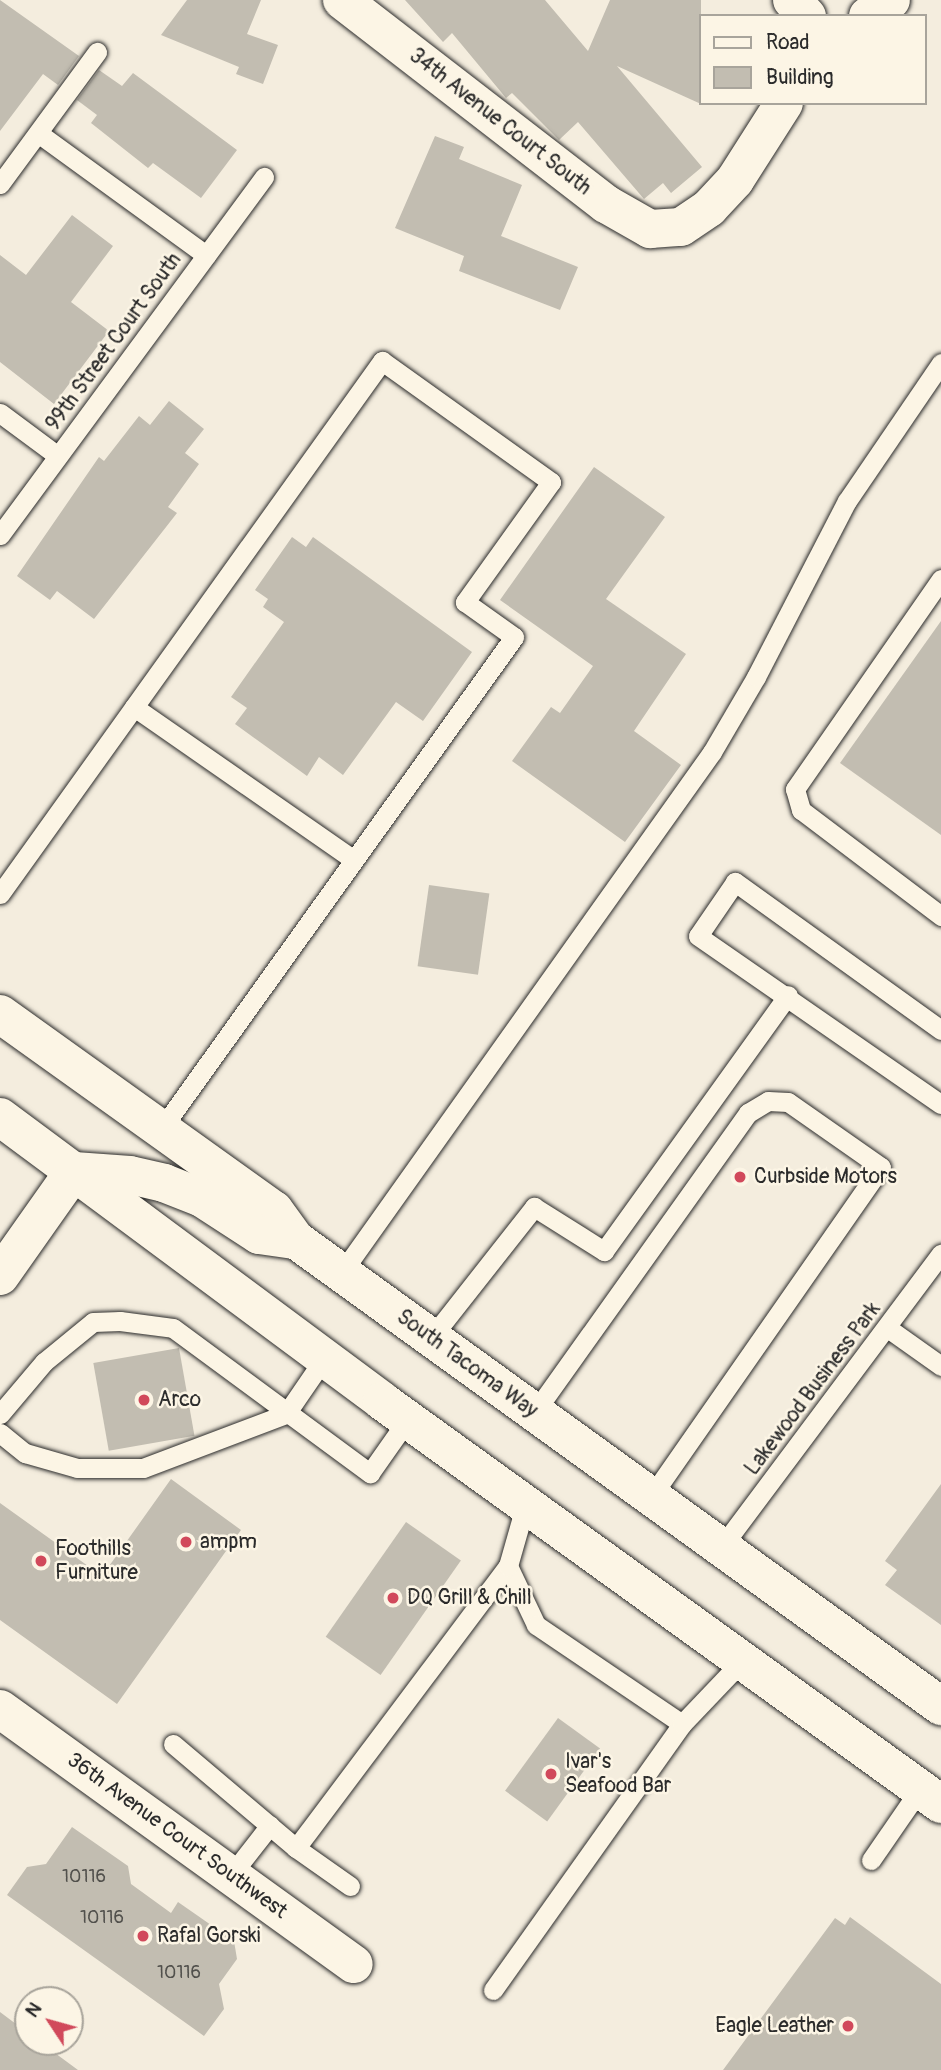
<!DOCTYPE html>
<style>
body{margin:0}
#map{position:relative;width:941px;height:2070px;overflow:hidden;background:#f4edde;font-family:Pangolin,sans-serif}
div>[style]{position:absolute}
.building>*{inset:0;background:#c2bdb1;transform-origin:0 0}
.roads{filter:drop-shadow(0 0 2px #2b2b2b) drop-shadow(0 0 2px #2b2b2b)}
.service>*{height:19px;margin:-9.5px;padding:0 9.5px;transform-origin:9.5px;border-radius:9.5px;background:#fcf5e5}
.minor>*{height:38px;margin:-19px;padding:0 19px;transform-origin:19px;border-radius:19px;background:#fcf5e5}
.secondary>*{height:38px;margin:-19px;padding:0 19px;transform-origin:19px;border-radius:19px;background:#fcf5e5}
.primary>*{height:38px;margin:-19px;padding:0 19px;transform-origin:19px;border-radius:19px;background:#fcf5e5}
.dots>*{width:19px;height:19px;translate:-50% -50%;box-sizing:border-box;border:4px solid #fcf5e5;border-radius:50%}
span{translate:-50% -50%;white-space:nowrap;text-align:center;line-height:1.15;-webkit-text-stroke:5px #fcf5e5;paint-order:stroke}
.number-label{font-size:18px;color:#51504c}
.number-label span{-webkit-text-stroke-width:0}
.street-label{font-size:21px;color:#2b2b2b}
.poi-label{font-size:21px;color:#2b2b2b}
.left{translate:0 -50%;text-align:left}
.right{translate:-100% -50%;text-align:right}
.legend{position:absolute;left:699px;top:14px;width:228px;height:91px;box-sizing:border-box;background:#fcf5e5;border:2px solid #a8a49b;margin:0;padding:9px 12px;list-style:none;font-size:21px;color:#2b2b2b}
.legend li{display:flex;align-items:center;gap:14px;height:35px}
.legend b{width:35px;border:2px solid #a8a49b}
.north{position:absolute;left:14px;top:1986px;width:70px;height:70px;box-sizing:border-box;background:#fcf5e5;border:2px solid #a8a49b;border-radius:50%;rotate:306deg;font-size:19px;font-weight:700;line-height:28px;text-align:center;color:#2b2b2b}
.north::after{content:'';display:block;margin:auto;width:24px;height:32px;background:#d1495b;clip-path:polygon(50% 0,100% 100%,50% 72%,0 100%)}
</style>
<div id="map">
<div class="building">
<div style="clip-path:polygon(0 0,79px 56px,58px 85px,43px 74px,0 131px)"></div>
<div style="clip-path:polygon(187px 0,261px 0,247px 34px,278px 45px,263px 84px,236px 74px,239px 67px,161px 35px)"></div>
<div style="clip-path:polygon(405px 0,545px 0,588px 51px,610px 0,701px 0,701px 104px,617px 66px,702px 167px,671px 193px,663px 183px,644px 199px,578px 122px,559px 140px,512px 93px,506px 98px,452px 33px,443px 42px)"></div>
<div style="clip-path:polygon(99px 70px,122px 86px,133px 73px,237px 150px,201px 198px,153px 163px,148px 168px,91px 123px,97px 115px,77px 100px)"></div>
<div style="clip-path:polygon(435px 136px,464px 147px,459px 159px,522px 185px,501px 236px,578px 267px,560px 310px,459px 271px,464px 256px,395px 228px)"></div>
<div style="clip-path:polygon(72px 215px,113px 246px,71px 302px,109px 331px,54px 404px,0 362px,0 255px,26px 275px)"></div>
<div style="clip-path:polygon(169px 401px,204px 429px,185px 453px,199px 464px,168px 507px,177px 513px,94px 619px,57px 591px,50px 600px,17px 576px,99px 457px,104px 461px,139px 416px,150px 425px)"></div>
<div style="clip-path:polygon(594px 467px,665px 517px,606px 599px,686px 654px,634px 731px,681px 765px,625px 842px,512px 761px,551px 707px,560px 713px,593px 666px,500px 600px)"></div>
<div style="clip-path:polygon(292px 537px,306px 547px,313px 537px,472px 652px,423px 721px,396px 702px,343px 775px,319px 757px,307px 776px,235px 724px,247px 708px,231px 697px,284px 622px,263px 607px,268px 599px,255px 590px)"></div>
<div style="clip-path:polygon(941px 621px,941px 835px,840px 763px)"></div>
<div style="left:429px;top:885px;width:61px;height:82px;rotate:8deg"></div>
<div style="left:179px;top:1348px;width:89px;height:87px;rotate:80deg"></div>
<div style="clip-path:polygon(171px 1479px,241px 1530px,117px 1704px,0 1620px,0 1503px,102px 1576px)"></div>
<div style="clip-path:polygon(941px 1484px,941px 1625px,885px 1585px,897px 1570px,885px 1561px)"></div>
<div style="left:406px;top:1522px;width:67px;height:140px;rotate:35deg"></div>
<div style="left:558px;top:1718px;width:52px;height:90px;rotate:36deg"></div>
<div style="clip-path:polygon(72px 1827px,128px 1866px,131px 1884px,171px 1913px,178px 1902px,234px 1941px,237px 1959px,219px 1984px,224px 2009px,204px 2036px,7px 1895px,27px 1867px,46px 1864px)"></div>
<div style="clip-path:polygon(850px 1917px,941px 1984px,941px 2070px,723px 2070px,835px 1918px,845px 1925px)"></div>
<div style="clip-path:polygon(0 2012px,28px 2033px,28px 2042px,40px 2042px,78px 2070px,0 2070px)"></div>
</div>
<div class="roads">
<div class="service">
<div style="left:38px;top:133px;width:208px;rotate:36deg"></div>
<div style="left:0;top:184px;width:164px;rotate:-53.7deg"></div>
<div style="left:0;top:413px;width:72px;rotate:36.6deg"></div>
<div style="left:0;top:535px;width:445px;rotate:-53.6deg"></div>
<div style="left:941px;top:579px;width:256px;rotate:124.8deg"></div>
<div style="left:795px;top:789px;width:22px;rotate:74deg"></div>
<div style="left:801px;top:810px;width:176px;rotate:37.1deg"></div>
<div style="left:134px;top:707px;width:268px;rotate:34.8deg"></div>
<div style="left:0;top:894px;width:656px;rotate:-54.37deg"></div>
<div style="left:382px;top:361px;width:208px;rotate:35.6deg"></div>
<div style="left:551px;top:482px;width:148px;rotate:125.6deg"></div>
<div style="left:465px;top:602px;width:60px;rotate:35.5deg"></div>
<div style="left:514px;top:637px;width:604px;rotate:125.64deg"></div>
<div style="left:941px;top:1030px;width:254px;rotate:-144.3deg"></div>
<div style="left:735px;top:882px;width:65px;rotate:124.4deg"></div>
<div style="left:698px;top:936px;width:295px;rotate:34.7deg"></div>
<div style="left:342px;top:1272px;width:638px;rotate:-54.57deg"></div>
<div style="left:712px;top:752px;width:87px;rotate:-59.6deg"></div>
<div style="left:756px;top:677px;width:198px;rotate:-62.7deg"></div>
<div style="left:847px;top:501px;width:167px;rotate:-55.7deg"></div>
<div style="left:889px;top:1329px;width:64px;rotate:35.4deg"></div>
<div style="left:431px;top:1338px;width:167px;rotate:-51.8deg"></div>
<div style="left:534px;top:1207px;width:83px;rotate:32.2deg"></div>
<div style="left:604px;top:1251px;width:315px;rotate:-54.3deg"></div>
<div style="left:534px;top:1413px;width:369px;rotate:-54.5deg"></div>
<div style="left:748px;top:1113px;width:23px;rotate:-31deg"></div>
<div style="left:768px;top:1101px;width:20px;rotate:3deg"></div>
<div style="left:788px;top:1102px;width:113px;rotate:35deg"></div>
<div style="left:881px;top:1167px;width:404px;rotate:124.9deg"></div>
<div style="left:0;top:1414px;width:68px;rotate:-49.8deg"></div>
<div style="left:44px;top:1362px;width:63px;rotate:-39.2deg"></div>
<div style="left:93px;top:1322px;width:27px;rotate:-2deg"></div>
<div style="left:120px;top:1321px;width:53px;rotate:7.5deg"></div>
<div style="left:173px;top:1328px;width:245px;rotate:36.4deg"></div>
<div style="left:370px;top:1473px;width:66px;rotate:-54.9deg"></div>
<div style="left:0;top:1433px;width:32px;rotate:39deg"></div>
<div style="left:25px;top:1453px;width:54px;rotate:16.1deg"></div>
<div style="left:77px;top:1468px;width:66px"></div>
<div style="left:143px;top:1468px;width:153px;rotate:-20.7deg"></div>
<div style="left:286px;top:1414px;width:69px;rotate:-55.6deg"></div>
<div style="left:720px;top:1549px;width:369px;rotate:-53.2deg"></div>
<div style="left:508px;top:1566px;width:65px;rotate:64.6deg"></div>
<div style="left:536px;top:1625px;width:176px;rotate:34.1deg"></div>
<div style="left:173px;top:1744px;width:161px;rotate:40.2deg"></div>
<div style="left:296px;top:1848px;width:66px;rotate:35.1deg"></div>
<div style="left:296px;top:1848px;width:353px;rotate:-53.1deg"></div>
<div style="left:508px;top:1566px;width:66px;rotate:-74.1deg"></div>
<div style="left:871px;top:1860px;width:86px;rotate:-55.4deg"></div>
<div style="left:231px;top:1875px;width:63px;rotate:-52deg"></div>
<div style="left:493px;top:1990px;width:326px;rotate:-54.6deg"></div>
<div style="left:682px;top:1724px;width:87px;rotate:-46.4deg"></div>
</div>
<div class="minor">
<div style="left:342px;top:0;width:334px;rotate:37.7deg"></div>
<div style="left:606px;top:204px;width:51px;rotate:29.6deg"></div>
<div style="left:650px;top:229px;width:31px;rotate:-4deg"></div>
<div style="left:681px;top:227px;width:34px;rotate:-34deg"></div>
<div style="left:709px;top:208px;width:38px;rotate:-47deg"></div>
<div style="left:735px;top:180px;width:91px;rotate:-57.5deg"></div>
<div style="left:792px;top:0;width:22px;rotate:47deg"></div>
<div style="left:868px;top:16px;width:28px;rotate:-35deg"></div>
<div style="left:0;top:1709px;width:436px;rotate:35.8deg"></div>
</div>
<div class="secondary">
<div style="left:0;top:1276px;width:128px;rotate:-54.8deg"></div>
</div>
<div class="primary">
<div style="left:0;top:1014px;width:337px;rotate:35.6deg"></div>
<div style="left:274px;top:1210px;width:37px;rotate:54deg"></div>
<div style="left:296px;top:1240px;width:796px;rotate:35.85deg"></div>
<div style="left:0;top:1117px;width:476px;rotate:36.6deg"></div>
<div style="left:382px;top:1401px;width:689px;rotate:35.79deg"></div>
<div style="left:74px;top:1171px;width:56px;rotate:4.1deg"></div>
<div style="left:130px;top:1175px;width:35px;rotate:13deg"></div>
<div style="left:164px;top:1183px;width:41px;rotate:21.5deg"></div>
<div style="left:202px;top:1198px;width:68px;rotate:33deg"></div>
<div style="left:259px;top:1235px;width:37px;rotate:8deg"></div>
</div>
</div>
<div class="dots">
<div style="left:740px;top:1177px;background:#d1495b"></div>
<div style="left:144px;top:1400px;background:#d1495b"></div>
<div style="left:186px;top:1542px;background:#d1495b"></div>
<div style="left:41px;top:1561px;background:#d1495b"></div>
<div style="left:393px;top:1598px;background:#d1495b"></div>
<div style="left:551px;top:1774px;background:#d1495b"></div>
<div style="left:143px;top:1936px;background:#d1495b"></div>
<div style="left:848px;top:2026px;background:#d1495b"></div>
</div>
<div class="number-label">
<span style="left:84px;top:1877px">10116</span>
<span style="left:102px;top:1918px">10116</span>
<span style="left:179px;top:1973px">10116</span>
</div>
<div class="street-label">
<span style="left:500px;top:122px;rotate:38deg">34th Avenue Court South</span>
<span style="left:114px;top:342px;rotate:-54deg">99th Street Court South</span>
<span style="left:467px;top:1364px;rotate:36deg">South Tacoma Way</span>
<span style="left:813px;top:1389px;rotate:-53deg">Lakewood Business Park</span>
<span style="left:177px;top:1836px;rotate:36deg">36th Avenue Court Southwest</span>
</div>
<div class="poi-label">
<span class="left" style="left:754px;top:1177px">Curbside Motors</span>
<span class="left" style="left:158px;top:1400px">Arco</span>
<span class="left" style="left:200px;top:1542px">ampm</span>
<span class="left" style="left:55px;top:1561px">Foothills<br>Furniture</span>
<span class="left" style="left:407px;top:1598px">DQ Grill &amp; Chill</span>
<span class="left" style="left:565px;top:1774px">Ivar's<br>Seafood Bar</span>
<span class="left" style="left:157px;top:1936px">Rafal Gorski</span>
<span class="right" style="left:834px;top:2026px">Eagle Leather</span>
</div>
<ul class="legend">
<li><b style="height:9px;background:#fcf5e5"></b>Road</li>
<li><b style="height:19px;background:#c2bdb1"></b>Building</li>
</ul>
<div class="north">N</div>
</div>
